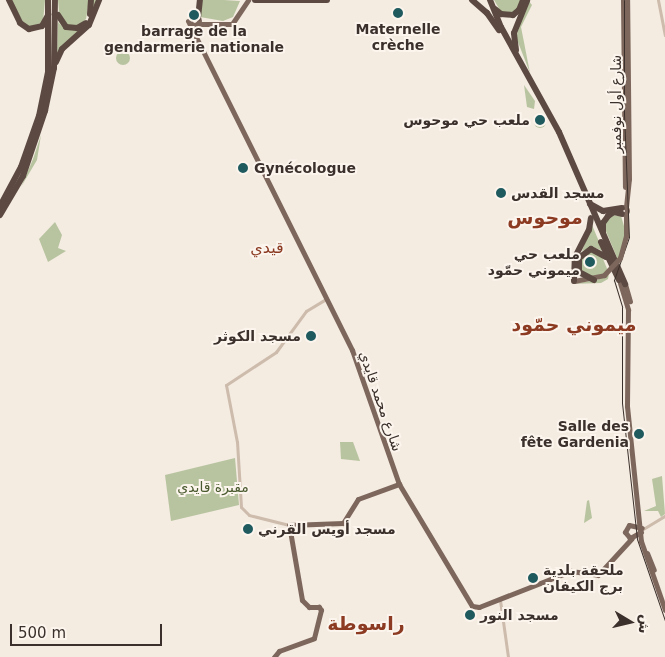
<!DOCTYPE html>
<meta charset="utf-8">
<style>
body{margin:0}
#map{position:relative;width:665px;height:657px;overflow:hidden;background:#f4ebe1;font-family:"DejaVu Sans",Cairo,sans-serif}
div>[style]{position:absolute}
.green>*{inset:0;background:#b8c4a0}
.round{border-radius:50%}
.minor>*{height:3px;margin:-1.5px;padding:0 1.5px;transform-origin:1.5px;border-radius:1.5px;background:#cdbbac}
.major>*{height:5px;margin:-2.5px;padding:0 2.5px;transform-origin:2.5px;border-radius:2.5px;background:#7d675c}
.major>.ring{margin:-2.5px;padding:0;box-sizing:content-box;background:none;border:5px solid #7d675c;border-radius:50%}
.highway>*{height:6px;margin:-3px;padding:0 3px;transform-origin:3px;border-radius:3px;background:#5c4a42}
.tram>*{height:1px;margin:-0.5px;padding:0 0.5px;transform-origin:0.5px;border-radius:0.5px;background:#3b302b}
.major-bridge>*{height:5px;margin:-2.5px;padding:0 2.5px;transform-origin:2.5px;border-radius:2.5px;background:#7d675c}
.dots>*{width:14px;height:14px;translate:-50% -50%;box-sizing:border-box;border:2px solid #fbf5ee;border-radius:50%}
span{translate:-50% -50%;white-space:nowrap;text-align:center;line-height:1.15;-webkit-text-stroke:4px #fbf5ee;paint-order:stroke}
.poi-label{font-size:14px;color:#3b302b;font-weight:700}
.right{translate:-100% -50%;text-align:right}
.left{translate:0 -50%;text-align:left}
.street-label{font-size:14px;color:#3b302b}
.park-label{font-size:14px;color:#4a5a2e}
.quarter-label{font-size:16px;color:#8c3b22}
.district-label{font-size:19px;color:#8c3b22;font-weight:700}
.north{position:absolute;left:605px;top:597px;width:50px;height:50px;-webkit-text-stroke:4px #fbf5ee;paint-order:stroke;rotate:99deg;font-size:14px;font-weight:700;line-height:20px;text-align:center;color:#3b302b}
.north::after{content:'';display:block;margin:auto;width:18px;height:22px;background:#3b302b;clip-path:polygon(50% 0,100% 100%,50% 72%,0 100%)}
.scale{position:absolute;left:10px;top:624px;width:152px;height:22px;box-sizing:border-box;border:2px solid #3b302b;border-top:0;padding-left:6px;font-size:15px;line-height:18px;white-space:nowrap;color:#3b302b;-webkit-text-stroke:4px #fbf5ee;paint-order:stroke}
</style>
<div id="map">
<div class="green">
<div style="clip-path:polygon(11px 0,45px 0,43px 22px,31px 27px,24px 24px)"></div>
<div style="clip-path:polygon(58px 0,89px 0,86px 19px,79px 26px,68px 26px,59px 12px)"></div>
<div style="clip-path:polygon(92px 0,97px 0,90px 20px,57px 57px,58px 22px,64px 28px,82px 27px,90px 18px)"></div>
<div style="clip-path:polygon(202px 0,224px 0,240px 1px,233px 17px,223px 21px,200px 17px)"></div>
<div style="clip-path:polygon(494px 0,522px 0,516px 12px,501px 12px)"></div>
<div style="clip-path:polygon(528px 0,532px 5px,521px 27px,530px 73px,516px 37px)"></div>
<div class="round" style="left:116px;top:51px;width:14px;height:14px"></div>
<div style="clip-path:polygon(524px 85px,535px 101px,534px 109px,527px 107px)"></div>
<div class="round" style="left:534px;top:116px;width:12px;height:12px"></div>
<div style="clip-path:polygon(41px 135px,37px 160px,21px 187px,33px 159px)"></div>
<div style="clip-path:polygon(611px 215px,621px 216px,624px 226px,624px 242px,618px 260px,603px 224px)"></div>
<div style="clip-path:polygon(55px 222px,62px 235px,58px 248px,66px 251px,48px 262px,39px 239px)"></div>
<div style="clip-path:polygon(592px 225px,603px 251px,593px 247px,582px 251px)"></div>
<div style="clip-path:polygon(596px 251px,601px 254px,608px 271px,595px 278px,582px 274px,580px 255px)"></div>
<div style="clip-path:polygon(609px 274px,608px 279px,601px 283px,571px 284px,597px 280px)"></div>
<div style="clip-path:polygon(340px 442px,353px 442px,360px 461px,341px 459px)"></div>
<div style="clip-path:polygon(235px 458px,239px 505px,171px 521px,165px 475px)"></div>
<div style="clip-path:polygon(662px 476px,665px 514px,661px 517px,658px 511px,644px 511px,656px 506px,652px 479px)"></div>
<div style="clip-path:polygon(589px 500px,592px 518px,584px 523px,587px 501px)"></div>
</div>
<div class="minor">
<div style="left:658px;top:0;width:36px;rotate:79deg"></div>
<div style="left:289px;top:525px;width:41px;rotate:-166deg"></div>
<div style="left:249px;top:515px;width:11px;rotate:-135deg"></div>
<div style="left:241px;top:507px;width:65px;rotate:-93.5deg"></div>
<div style="left:237px;top:442px;width:58px;rotate:-100.9deg"></div>
<div style="left:226px;top:385px;width:60px;rotate:-33.4deg"></div>
<div style="left:276px;top:352px;width:51px;rotate:-53.8deg"></div>
<div style="left:306px;top:311px;width:23px;rotate:-31deg"></div>
<div style="left:643px;top:529px;width:26px;rotate:-31deg"></div>
<div style="left:500px;top:600px;width:58px;rotate:82deg"></div>
</div>
<div class="major">
<div style="left:623px;top:0;width:187px;rotate:89.4deg"></div>
<div class="ring" style="left:190.5px;top:16.5px;width:4px;height:4px"></div>
<div style="left:188px;top:21px;width:368px;rotate:63.5deg"></div>
<div style="left:352px;top:350px;width:142px;rotate:70.7deg"></div>
<div style="left:399px;top:484px;width:142px;rotate:59.1deg"></div>
<div style="left:472px;top:606px;width:7px;rotate:8deg"></div>
<div style="left:479px;top:607px;width:99px;rotate:-21.4deg"></div>
<div style="left:571px;top:571px;width:27px;rotate:8deg"></div>
<div style="left:598px;top:575px;width:50px;rotate:-47.4deg"></div>
<div style="left:197px;top:24px;width:35px"></div>
<div style="left:232px;top:24px;width:29px;rotate:-56deg"></div>
<div style="left:626px;top:207px;width:28px;rotate:-84deg"></div>
<div style="left:629px;top:179px;width:179px;rotate:-90.6deg"></div>
<div class="ring" style="left:620.5px;top:207.5px;width:2px;height:2px"></div>
<div style="left:626px;top:215px;width:21px;rotate:90deg"></div>
<div style="left:574px;top:281px;width:31px;rotate:-11deg"></div>
<div style="left:620px;top:283px;width:28px;rotate:73deg"></div>
<div style="left:628px;top:310px;width:96px;rotate:90.6deg"></div>
<div style="left:627px;top:406px;width:136px;rotate:84.1deg"></div>
<div style="left:641px;top:541px;width:73px;rotate:70.8deg"></div>
<div style="left:625px;top:284px;width:18px;rotate:74deg"></div>
<div style="left:641px;top:532px;width:13px;rotate:151deg"></div>
<div style="left:630px;top:538px;width:8px;rotate:-130deg"></div>
<div style="left:625px;top:532px;width:8px;rotate:-60deg"></div>
<div style="left:629px;top:525px;width:13px;rotate:13deg"></div>
<div style="left:647px;top:553px;width:18px;rotate:68deg"></div>
<div style="left:274px;top:657px;width:8px;rotate:-50deg"></div>
<div style="left:279px;top:651px;width:37px;rotate:-20deg"></div>
<div style="left:314px;top:638px;width:29px;rotate:-76deg"></div>
<div style="left:321px;top:610px;width:4px;rotate:-124deg"></div>
<div style="left:319px;top:607px;width:10px;rotate:180deg"></div>
<div style="left:309px;top:607px;width:10px;rotate:-135deg"></div>
<div style="left:302px;top:600px;width:76px;rotate:-99.8deg"></div>
<div style="left:289px;top:525px;width:54px;rotate:-2.1deg"></div>
<div style="left:343px;top:523px;width:28px;rotate:-58deg"></div>
<div style="left:358px;top:499px;width:44px;rotate:-20.1deg"></div>
</div>
<div class="highway">
<div style="left:9px;top:0;width:25px;rotate:64deg"></div>
<div style="left:20px;top:23px;width:11px;rotate:34deg"></div>
<div style="left:29px;top:29px;width:13px;rotate:-13deg"></div>
<div style="left:42px;top:26px;width:13px;rotate:-61deg"></div>
<div style="left:255px;top:0;width:72px"></div>
<div style="left:472px;top:0;width:20px;rotate:41deg"></div>
<div style="left:487px;top:13px;width:21px;rotate:55deg"></div>
<div style="left:490px;top:0;width:29px;rotate:68deg"></div>
<div style="left:501px;top:27px;width:120px;rotate:61.1deg"></div>
<div style="left:559px;top:132px;width:166px;rotate:66.5deg"></div>
<div style="left:495px;top:9px;width:8px;rotate:40deg"></div>
<div style="left:501px;top:14px;width:12px;rotate:5deg"></div>
<div style="left:513px;top:15px;width:8px;rotate:-40deg"></div>
<div style="left:519px;top:10px;width:11px;rotate:-68deg"></div>
<div style="left:90px;top:14px;width:14px;rotate:-86deg"></div>
<div style="left:58px;top:15px;width:14px;rotate:56deg"></div>
<div style="left:66px;top:27px;width:11px;rotate:5deg"></div>
<div style="left:77px;top:28px;width:10px;rotate:-29deg"></div>
<div style="left:198px;top:18px;width:18px;rotate:-84deg"></div>
<div style="left:516px;top:50px;width:17px;rotate:-97deg"></div>
<div style="left:514px;top:33px;width:35px;rotate:-68deg"></div>
<div style="left:56px;top:62px;width:14px;rotate:-65deg"></div>
<div style="left:62px;top:49px;width:36px;rotate:-42deg"></div>
<div style="left:89px;top:25px;width:27px;rotate:-68deg"></div>
<div style="left:590px;top:204px;width:15px;rotate:28deg"></div>
<div style="left:603px;top:211px;width:19px;rotate:-9deg"></div>
<div style="left:0;top:206px;width:44px;rotate:-61.7deg"></div>
<div style="left:21px;top:167px;width:54px;rotate:-70.6deg"></div>
<div style="left:39px;top:116px;width:45px;rotate:-78.4deg"></div>
<div style="left:48px;top:72px;width:72px;rotate:-90deg"></div>
<div style="left:0;top:215px;width:45px;rotate:-59.5deg"></div>
<div style="left:23px;top:176px;width:69px;rotate:-71.3deg"></div>
<div style="left:45px;top:111px;width:44px;rotate:-78.2deg"></div>
<div style="left:54px;top:68px;width:68px;rotate:-89.2deg"></div>
<div style="left:603px;top:232px;width:9px;rotate:-90deg"></div>
<div style="left:603px;top:223px;width:9px;rotate:-54deg"></div>
<div style="left:608px;top:216px;width:7px;rotate:-34deg"></div>
<div style="left:614px;top:212px;width:8px;rotate:14deg"></div>
<div style="left:601px;top:242px;width:42px;rotate:64.7deg"></div>
<div style="left:594px;top:280px;width:17px;rotate:-152deg"></div>
<div style="left:579px;top:272px;width:14px;rotate:-90deg"></div>
<div style="left:579px;top:258px;width:15px;rotate:-37deg"></div>
<div style="left:591px;top:249px;width:17px;rotate:28deg"></div>
<div style="left:574px;top:281px;width:24px;rotate:-88deg"></div>
<div style="left:575px;top:257px;width:30px;rotate:-63deg"></div>
<div style="left:589px;top:230px;width:12px;rotate:-81deg"></div>
</div>
<div class="tram">
<div style="left:624px;top:0;width:114px;rotate:90deg"></div>
<div style="left:624px;top:114px;width:123px;rotate:87.7deg"></div>
<div style="left:629px;top:237px;width:46px;rotate:109.2deg"></div>
<div style="left:614px;top:280px;width:28px;rotate:73deg"></div>
<div style="left:622px;top:307px;width:96px;rotate:90deg"></div>
<div style="left:622px;top:403px;width:137px;rotate:83.7deg"></div>
<div style="left:637px;top:539px;width:87px;rotate:71.1deg"></div>
</div>
<div class="major-bridge">
<div style="left:604px;top:275px;width:23px;rotate:-47deg"></div>
<div style="left:620px;top:258px;width:23px;rotate:-75deg"></div>
</div>
<div class="dots">
<div style="left:398px;top:13px;background:#1f5a5e"></div>
<div style="left:194px;top:15px;background:#1f5a5e"></div>
<div style="left:540px;top:120px;background:#1f5a5e"></div>
<div style="left:243px;top:168px;background:#1f5a5e"></div>
<div style="left:501px;top:193px;background:#1f5a5e"></div>
<div style="left:590px;top:262px;background:#1f5a5e"></div>
<div style="left:311px;top:336px;background:#1f5a5e"></div>
<div style="left:639px;top:434px;background:#1f5a5e"></div>
<div style="left:248px;top:529px;background:#1f5a5e"></div>
<div style="left:533px;top:578px;background:#1f5a5e"></div>
<div style="left:470px;top:615px;background:#1f5a5e"></div>
</div>
<div class="poi-label">
<span style="left:398px;top:37px">Maternelle<br>crèche</span>
<span style="left:194px;top:39px">barrage de la<br>gendarmerie nationale</span>
<span class="right" style="left:530px;top:120px">ملعب حي موحوس</span>
<span class="left" style="left:254px;top:168px">Gynécologue</span>
<span class="left" style="left:511px;top:193px">مسجد القدس</span>
<span class="right" style="left:580px;top:262px">ملعب حي<br>ميموني حمّود</span>
<span class="right" style="left:301px;top:336px">مسجد الكوثر</span>
<span class="right" style="left:629px;top:434px">Salle des<br>fête Gardenia</span>
<span class="left" style="left:258px;top:529px">مسجد أويس القرني</span>
<span class="left" style="left:543px;top:578px">ملحقة بلدية<br>برج الكيفان</span>
<span class="left" style="left:480px;top:615px">مسجد النور</span>
</div>
<div class="street-label">
<span style="left:616px;top:104px;rotate:-90deg">شارع أول نوفمبر</span>
<span style="left:381px;top:401px;rotate:71deg">شارع محمد قايدي</span>
</div>
<div class="park-label">
<span style="left:213px;top:487px">مقبرة قايدي</span>
</div>
<div class="quarter-label">
<span style="left:267px;top:248px">قيدي</span>
</div>
<div class="district-label">
<span style="left:545px;top:218px">موحوس</span>
<span style="left:574px;top:325px">ميموني حمّود</span>
<span style="left:366px;top:624px">راسوطة</span>
</div>
<div class="north">ش</div>
<div class="scale">500 m</div>
</div>
